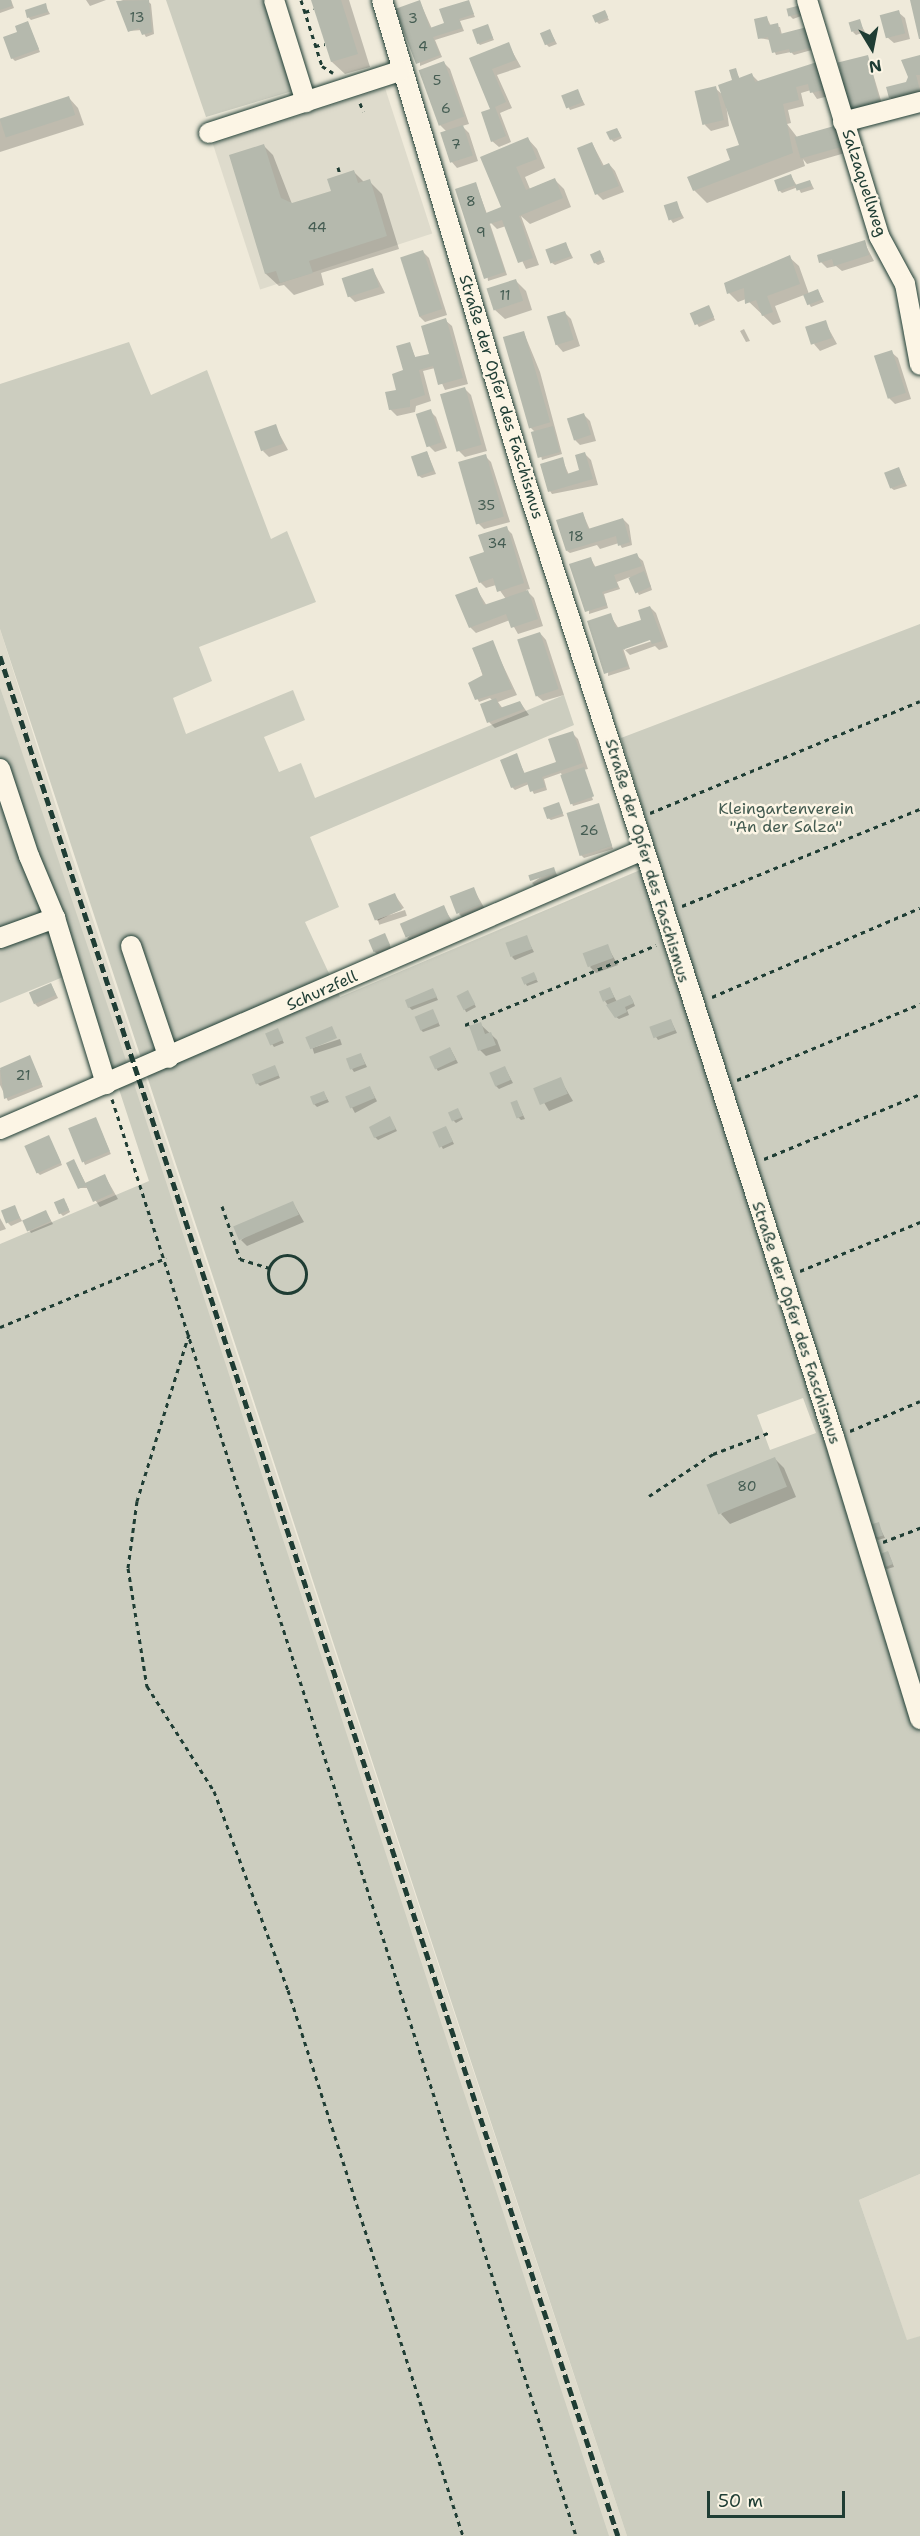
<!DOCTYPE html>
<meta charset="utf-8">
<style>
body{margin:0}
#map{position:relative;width:920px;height:2536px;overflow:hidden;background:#efeada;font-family:"Shantell Sans",sans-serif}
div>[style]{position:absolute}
.built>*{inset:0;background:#dedbcc;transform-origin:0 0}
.green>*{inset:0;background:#cccdbf}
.shadow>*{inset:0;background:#0003;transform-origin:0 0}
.building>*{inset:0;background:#b5b9ad;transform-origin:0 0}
.path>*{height:3px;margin-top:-1.5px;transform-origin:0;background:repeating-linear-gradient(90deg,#1f3d34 0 4.5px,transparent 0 9px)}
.path>.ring{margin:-1.5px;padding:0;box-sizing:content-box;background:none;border:3px solid #1f3d34;border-radius:50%}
.roads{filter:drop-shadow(0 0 2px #1f3d34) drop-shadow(0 0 2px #1f3d34)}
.minor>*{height:20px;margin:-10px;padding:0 10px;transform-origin:10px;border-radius:10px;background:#fcf5e5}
.rail>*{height:4.5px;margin-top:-2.25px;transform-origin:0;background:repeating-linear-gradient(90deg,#1f3d34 0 9px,transparent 0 13.5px)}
span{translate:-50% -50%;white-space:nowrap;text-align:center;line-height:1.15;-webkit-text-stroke:5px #fcf5e5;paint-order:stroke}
.number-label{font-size:14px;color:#445c52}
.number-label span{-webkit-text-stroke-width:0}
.street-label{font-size:16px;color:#1f3d34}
.park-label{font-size:16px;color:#425a50}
.north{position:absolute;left:842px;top:18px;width:60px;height:60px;-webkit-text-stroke:4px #fcf5e5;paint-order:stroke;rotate:170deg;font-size:16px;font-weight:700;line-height:24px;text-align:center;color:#1f3d34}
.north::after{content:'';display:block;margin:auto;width:21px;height:27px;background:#1f3d34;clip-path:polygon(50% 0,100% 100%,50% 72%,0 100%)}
.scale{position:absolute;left:707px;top:2491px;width:138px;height:27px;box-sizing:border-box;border:3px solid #1f3d34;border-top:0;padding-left:8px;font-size:18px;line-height:21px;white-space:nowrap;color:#1f3d34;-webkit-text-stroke:4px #fcf5e5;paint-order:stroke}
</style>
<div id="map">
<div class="built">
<div style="left:385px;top:88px;width:153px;height:181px;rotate:72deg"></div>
<div style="clip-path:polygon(0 629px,66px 838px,627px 2536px,608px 2536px,0 687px)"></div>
<div style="clip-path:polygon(920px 2174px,920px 2336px,907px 2341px,859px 2200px)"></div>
</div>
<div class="green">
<div style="clip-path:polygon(166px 0,266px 0,296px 90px,206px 117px)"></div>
<div style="clip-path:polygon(evenodd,129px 342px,151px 395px,207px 370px,271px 539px,287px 531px,316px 602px,199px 647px,212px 681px,173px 698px,186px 734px,293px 690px,305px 720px,264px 737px,279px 772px,301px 763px,315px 798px,564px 695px,574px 725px,310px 837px,339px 907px,305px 922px,340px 997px,659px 862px,621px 738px,920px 624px,920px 2174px,859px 2200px,907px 2340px,920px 2336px,920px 2536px,627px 2536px,0 629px,0 384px,129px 342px,803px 1398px,816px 1433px,770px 1450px,757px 1415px,803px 1398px)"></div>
<div style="clip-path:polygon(0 687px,134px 1084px,609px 2536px,0 2536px,0 1244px,149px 1181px,80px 970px,0 1003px)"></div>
</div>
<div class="shadow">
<div style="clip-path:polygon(0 0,11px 0,14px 8px,0 13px)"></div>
<div style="clip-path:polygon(86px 0,106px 0,90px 6px)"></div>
<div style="clip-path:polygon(123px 0,146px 0,151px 4px,154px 34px,146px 37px,142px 30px,129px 31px,118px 2px)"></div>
<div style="clip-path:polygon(313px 0,349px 0,370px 67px,345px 74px,332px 62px)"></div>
<div style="clip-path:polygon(420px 2px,432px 29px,446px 24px,468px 2px,475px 17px,460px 21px,464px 31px,435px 40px,442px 57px,420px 66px)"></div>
<div style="clip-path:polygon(45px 5px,50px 14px,31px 20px,29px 18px,27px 11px)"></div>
<div style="clip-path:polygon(800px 7px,804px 15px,793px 19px,790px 16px)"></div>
<div style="clip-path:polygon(605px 12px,609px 20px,599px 24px,596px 21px)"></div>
<div style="clip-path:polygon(898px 12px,905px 18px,910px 39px,894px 43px,887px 37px)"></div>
<div style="clip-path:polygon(767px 18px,771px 26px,780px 27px,782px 35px,807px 28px,815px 49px,794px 55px,791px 52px,776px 55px,770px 40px,759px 38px)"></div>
<div style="clip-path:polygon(859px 21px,865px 32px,856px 35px,853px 32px)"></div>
<div style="clip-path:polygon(28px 23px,40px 52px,15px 61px,12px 58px,19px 33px)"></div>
<div style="clip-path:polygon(487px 26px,494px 40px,480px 45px,478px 43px)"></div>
<div style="clip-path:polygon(550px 31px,557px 44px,549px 47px,546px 44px)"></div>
<div style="clip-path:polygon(508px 44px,521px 67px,497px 75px,512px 108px,500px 113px,511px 142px,499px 147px,492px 141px,492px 110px,471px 58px)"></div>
<div style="clip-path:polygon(868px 57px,882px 104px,854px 112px,851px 109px)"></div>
<div style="clip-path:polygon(920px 57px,920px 97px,897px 104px,890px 97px,906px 84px)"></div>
<div style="clip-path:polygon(444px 63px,450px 69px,469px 124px,462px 126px,469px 133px,478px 161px,457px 168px,451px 161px,447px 132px,440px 125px)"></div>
<div style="clip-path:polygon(817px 64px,829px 96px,817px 99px,811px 90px,801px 93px,804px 106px,788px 110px,791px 123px,787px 124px,797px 137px,834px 127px,840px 133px,845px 153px,807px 164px,803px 159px,805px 166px,707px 203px,694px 190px,732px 161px,741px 145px,726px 104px,729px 126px,711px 131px,705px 125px,715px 88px,724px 96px,734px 81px,735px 70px,740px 79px,752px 75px,759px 82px)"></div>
<div style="clip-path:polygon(577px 90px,585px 105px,570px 110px,563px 96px)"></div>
<div style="clip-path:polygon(69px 98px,78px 108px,84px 125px,0 152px,0 120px)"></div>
<div style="clip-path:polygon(617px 129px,622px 138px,614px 142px,611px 139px)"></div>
<div style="clip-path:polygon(528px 139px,537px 149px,545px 168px,525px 177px,530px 189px,554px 179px,564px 189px,571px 207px,530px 224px,521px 216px,539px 265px,526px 269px,506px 226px,497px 229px,489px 221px,507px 275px,488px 281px,476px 184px,487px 214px,504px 208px,482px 158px)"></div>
<div style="clip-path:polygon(592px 143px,604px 166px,609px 164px,615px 171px,624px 192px,603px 200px,597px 194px)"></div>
<div style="clip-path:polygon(264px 146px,273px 155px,292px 204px,332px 192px,354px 172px,365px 183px,369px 181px,382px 194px,399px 249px,321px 273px,324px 285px,294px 295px,284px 285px,279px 286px,266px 274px)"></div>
<div style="clip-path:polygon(791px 176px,797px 186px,810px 181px,814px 189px,801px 193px,798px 187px,782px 193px,779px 190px)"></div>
<div style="clip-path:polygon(676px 203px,684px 218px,673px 223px,671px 220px)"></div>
<div style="clip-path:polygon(864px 242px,874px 261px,842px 271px,836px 266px,827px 268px,821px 262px)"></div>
<div style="clip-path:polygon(566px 244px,573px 258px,555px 265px,552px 263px)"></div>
<div style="clip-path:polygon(423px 252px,429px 258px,447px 315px,425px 322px,419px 316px)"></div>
<div style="clip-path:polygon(600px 252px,605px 262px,598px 265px,595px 263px)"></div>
<div style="clip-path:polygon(789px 257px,799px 266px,809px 294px,818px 291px,824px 302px,811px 307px,804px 295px,775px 306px,781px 322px,773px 325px,746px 299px,738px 302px,729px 293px)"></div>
<div style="clip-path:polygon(373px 270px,385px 293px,355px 302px,349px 296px)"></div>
<div style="clip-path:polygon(516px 281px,526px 291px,532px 310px,505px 319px,495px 310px)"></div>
<div style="clip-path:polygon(709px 307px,715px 320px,699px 327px,697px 324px)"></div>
<div style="clip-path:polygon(565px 313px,571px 319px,580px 346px,563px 352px,557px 345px)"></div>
<div style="clip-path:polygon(445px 320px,452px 326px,468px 384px,445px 390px,435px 368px,423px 371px,431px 401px,416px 406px,415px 412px,397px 416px,390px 409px,405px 371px,409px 343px,416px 359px,431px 355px)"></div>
<div style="clip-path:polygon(825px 322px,837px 344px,820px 351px,814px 344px)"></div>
<div style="clip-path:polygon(744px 329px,750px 341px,746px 342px,740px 331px)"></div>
<div style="clip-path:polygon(524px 333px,540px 372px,562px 454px,542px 460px,536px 433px,530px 427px)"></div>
<div style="clip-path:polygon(891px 352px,898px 358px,911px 399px,895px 404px,889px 398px)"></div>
<div style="clip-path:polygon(465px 389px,471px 395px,487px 451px,465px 457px,459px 451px)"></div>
<div style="clip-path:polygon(430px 411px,436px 417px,447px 448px,435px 452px,429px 446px)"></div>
<div style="clip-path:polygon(584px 415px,590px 421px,596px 441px,580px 445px,574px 439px)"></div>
<div style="clip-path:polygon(275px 426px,288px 450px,269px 457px,263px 451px)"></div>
<div style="clip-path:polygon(427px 452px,436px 474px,422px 478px,419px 476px)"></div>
<div style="clip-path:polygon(585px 454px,591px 460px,598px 485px,552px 494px,550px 491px,562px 459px,569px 475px,581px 471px)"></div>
<div style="clip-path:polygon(485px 456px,491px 462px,510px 522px,484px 529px,478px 523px)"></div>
<div style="clip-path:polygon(899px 469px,907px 486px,894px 490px,891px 488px)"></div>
<div style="clip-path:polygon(583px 514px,590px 530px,623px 519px,629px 525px,632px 545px,622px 548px,619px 543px,600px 549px,597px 545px,570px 553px,567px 551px)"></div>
<div style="clip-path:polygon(506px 528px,512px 534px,530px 589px,526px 590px,534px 598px,543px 626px,518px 634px,510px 620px,476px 633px,470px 627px,476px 588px,487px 606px,506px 599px,496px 585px,486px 588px,480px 582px,486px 553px)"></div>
<div style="clip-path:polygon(636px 555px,643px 561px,652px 590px,639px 595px,630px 577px,617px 582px,620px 589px,604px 594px,608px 608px,589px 614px,591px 559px,596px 568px)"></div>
<div style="clip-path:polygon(evenodd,650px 607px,656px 613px,668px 647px,659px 650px,655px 646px,630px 655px,623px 648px,630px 669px,608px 676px,610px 615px,619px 629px,643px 620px,650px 607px,657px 636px,658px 639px,625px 650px,625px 647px,657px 636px)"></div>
<div style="clip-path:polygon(540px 633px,546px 640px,564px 695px,543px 701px,536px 695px)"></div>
<div style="clip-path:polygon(492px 642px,517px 695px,498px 702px,503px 709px,520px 702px,529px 715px,495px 728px,489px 722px,493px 701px,490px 698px,479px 702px,470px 684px,486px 686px,474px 649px)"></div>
<div style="clip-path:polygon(572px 733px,578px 739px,588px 769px,583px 770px,593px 800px,573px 806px,561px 773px,544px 779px,547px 790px,534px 794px,529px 784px,515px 790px,512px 787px,516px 755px,525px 774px,559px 767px)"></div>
<div style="clip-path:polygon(558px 803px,564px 816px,551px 820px,548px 818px)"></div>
<div style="clip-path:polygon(598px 805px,613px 849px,584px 858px,581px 855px)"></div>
<div style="clip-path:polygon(553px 869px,558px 876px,535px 886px,532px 883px)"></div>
<div style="clip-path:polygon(473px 888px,486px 911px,465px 920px,459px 914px)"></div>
<div style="clip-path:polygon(395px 895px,404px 908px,377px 921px,370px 905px)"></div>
<div style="clip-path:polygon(443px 907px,455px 925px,413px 944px,407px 938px)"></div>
<div style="left:405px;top:910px;width:6px;height:29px;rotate:72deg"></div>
<div style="clip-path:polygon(384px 934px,391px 948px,377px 954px,374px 951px)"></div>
<div style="clip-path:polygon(526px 937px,534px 952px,515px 960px,512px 957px)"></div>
<div style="clip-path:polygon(607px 946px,618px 965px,596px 973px,590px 967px)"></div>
<div style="clip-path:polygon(533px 974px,538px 982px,527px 986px,523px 978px)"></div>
<div style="clip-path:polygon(51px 984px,58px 998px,38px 1007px,35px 1004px)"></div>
<div style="clip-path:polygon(610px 989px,617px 1002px,630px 996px,632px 999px,635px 1006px,627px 1010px,629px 1015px,619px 1019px,616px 1017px,605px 1001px)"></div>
<div style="clip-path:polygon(433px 990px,438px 1000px,412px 1010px,409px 1007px)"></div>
<div style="left:468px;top:992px;width:17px;height:11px;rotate:62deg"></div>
<div style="clip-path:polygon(433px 1011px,440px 1026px,423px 1032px,421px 1030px)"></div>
<div style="clip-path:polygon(671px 1021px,677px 1033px,658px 1040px,656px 1037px)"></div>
<div style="clip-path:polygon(480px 1024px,497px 1040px,501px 1051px,486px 1056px,480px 1050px)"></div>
<div style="clip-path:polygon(277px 1030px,284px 1043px,274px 1047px,272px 1044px)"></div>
<div style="left:340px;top:1039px;width:6px;height:29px;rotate:72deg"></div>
<div style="clip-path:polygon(450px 1048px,458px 1063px,438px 1071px,436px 1068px)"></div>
<div style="clip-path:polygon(361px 1055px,367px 1067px,354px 1072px,352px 1069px)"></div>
<div style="clip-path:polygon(30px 1057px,43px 1087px,8px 1101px,0 1085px,0 1070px)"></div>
<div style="clip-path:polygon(274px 1066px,280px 1078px,260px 1086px,257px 1083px)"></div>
<div style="clip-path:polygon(505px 1068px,513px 1083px,499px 1089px,496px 1086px)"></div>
<div style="clip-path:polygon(560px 1079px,573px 1101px,549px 1111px,536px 1089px)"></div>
<div style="left:370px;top:1088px;width:15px;height:25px;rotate:62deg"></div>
<div style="clip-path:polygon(324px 1093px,329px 1102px,317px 1107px,314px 1104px)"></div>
<div style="clip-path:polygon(517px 1102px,525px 1119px,521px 1120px,518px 1117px)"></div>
<div style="clip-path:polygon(458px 1110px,463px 1119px,456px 1123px,453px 1120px)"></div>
<div style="clip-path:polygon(390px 1118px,397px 1131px,378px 1140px,375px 1137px)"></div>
<div style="left:96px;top:1119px;width:38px;height:28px;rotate:67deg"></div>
<div style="clip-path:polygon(446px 1128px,454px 1144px,443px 1149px,434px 1133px)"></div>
<div style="clip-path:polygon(49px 1137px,62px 1165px,40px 1175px,37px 1172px)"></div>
<div style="clip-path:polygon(74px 1161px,86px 1184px,105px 1176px,118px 1199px,100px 1207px,87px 1188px,79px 1188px)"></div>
<div style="clip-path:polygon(66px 1203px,70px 1212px,63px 1216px,60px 1213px)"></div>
<div style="clip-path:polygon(293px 1203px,304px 1222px,247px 1246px,241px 1240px)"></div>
<div style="clip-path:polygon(14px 1207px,22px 1221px,11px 1226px,8px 1223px)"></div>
<div style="clip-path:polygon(46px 1212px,53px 1224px,31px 1233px,24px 1221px)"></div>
<div style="clip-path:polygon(0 1218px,6px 1229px,0 1231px)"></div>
<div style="clip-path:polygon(775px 1459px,784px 1468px,796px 1497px,730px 1524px,721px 1514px)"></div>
<div style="clip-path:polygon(878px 1524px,885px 1538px,878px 1540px,875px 1537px)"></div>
<div style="clip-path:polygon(888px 1552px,894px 1567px,887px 1569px,884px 1567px)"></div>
</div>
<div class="building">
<div style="clip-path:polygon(0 0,11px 0,12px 6px,0 10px)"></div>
<div style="clip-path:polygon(149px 0,152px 32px,142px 35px,139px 28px,128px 32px,116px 1px)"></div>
<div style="clip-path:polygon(311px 0,341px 0,358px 54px,331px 62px)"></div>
<div style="clip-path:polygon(420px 0,430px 28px,444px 23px,439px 9px,469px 0,474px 14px,459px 19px,462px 28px,433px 37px,440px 55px,416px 64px,395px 9px)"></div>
<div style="clip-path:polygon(910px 0,920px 0,920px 39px,919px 39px)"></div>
<div style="clip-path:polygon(46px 3px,48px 12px,27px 18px,25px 10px)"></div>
<div style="left:801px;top:5px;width:8px;height:15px;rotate:76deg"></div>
<div style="left:605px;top:10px;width:8px;height:14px;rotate:67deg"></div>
<div style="left:899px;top:10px;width:24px;height:20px;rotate:75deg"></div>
<div style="clip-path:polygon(767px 16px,769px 25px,778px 23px,780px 34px,807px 27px,813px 47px,790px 53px,789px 49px,772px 53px,768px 37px,758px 39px,754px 19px)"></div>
<div style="left:860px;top:19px;width:10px;height:12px;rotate:73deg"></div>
<div style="clip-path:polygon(28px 21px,39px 49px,11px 59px,3px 37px,17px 32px,15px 26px)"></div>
<div style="left:488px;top:24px;width:15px;height:17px;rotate:70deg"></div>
<div style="left:550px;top:29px;width:13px;height:11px;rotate:67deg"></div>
<div style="clip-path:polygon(509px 42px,516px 60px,492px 69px,506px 102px,495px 107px,506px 136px,491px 142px,481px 112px,490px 109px,469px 58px)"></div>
<div style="left:868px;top:55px;width:49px;height:31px;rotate:76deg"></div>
<div style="clip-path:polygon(920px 55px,920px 75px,916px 75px,920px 90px,889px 98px,886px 87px,906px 82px,908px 77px,901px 60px)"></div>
<div style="left:444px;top:61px;width:59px;height:27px;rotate:70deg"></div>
<div style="clip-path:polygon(817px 62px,824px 90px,810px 93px,808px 84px,796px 87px,799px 100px,783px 104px,793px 153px,693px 191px,687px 177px,730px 160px,726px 149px,739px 145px,718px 85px,732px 80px,729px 70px,736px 68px,739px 78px,752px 73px,755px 82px)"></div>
<div style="left:716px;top:86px;width:35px;height:22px;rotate:77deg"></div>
<div style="left:578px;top:89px;width:14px;height:18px;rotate:69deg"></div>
<div style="left:69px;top:96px;width:20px;height:73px;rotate:72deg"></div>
<div style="left:463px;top:125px;width:32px;height:24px;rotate:72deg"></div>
<div style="left:834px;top:126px;width:22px;height:41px;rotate:74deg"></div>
<div style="clip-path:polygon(617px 128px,621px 136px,610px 140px,606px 132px)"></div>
<div style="clip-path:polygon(528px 137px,537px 159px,516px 167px,526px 190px,555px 178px,563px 198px,519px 216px,533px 258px,518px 263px,502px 220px,489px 224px,505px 272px,484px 279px,455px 189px,476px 182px,486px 213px,501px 207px,480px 157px)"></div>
<div style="clip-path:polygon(592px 142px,602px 166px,609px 163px,619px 186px,595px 195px,577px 148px)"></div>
<div style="clip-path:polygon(264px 144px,281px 198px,292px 203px,331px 191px,327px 179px,354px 170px,358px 183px,370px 179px,387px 236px,309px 261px,313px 273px,280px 283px,276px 271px,265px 274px,229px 155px)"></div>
<div style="left:791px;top:174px;width:12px;height:18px;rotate:70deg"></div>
<div style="left:810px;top:180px;width:6px;height:16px;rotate:72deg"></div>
<div style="left:677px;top:201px;width:16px;height:14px;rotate:72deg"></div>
<div style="clip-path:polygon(865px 240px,869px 255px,834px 266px,832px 259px,819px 263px,817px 255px)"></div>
<div style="left:566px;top:242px;width:15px;height:22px;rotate:70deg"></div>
<div style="left:423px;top:250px;width:62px;height:24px;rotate:72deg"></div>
<div style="left:600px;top:250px;width:10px;height:11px;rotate:66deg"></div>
<div style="clip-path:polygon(790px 255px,800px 284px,767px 296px,773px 312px,762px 316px,756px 300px,745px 304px,744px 288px,727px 294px,724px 283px)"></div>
<div style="left:373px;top:268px;width:20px;height:33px;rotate:72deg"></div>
<div style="left:516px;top:279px;width:23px;height:31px;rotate:72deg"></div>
<div style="left:818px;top:289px;width:11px;height:16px;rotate:68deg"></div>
<div style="left:709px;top:305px;width:13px;height:21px;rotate:67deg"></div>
<div style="left:565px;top:311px;width:30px;height:19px;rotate:73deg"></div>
<div style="clip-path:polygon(446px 318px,463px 378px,438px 385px,433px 366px,419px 370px,425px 395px,410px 400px,410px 407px,389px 410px,385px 392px,396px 390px,392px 374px,403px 370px,396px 346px,410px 342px,415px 357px,429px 354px,421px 326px)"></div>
<div style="left:826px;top:320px;width:19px;height:22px;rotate:72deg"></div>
<div style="left:524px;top:331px;width:95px;height:22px;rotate:74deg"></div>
<div style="left:892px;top:350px;width:45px;height:19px;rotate:72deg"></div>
<div style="left:465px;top:387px;width:60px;height:26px;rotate:74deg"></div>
<div style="left:431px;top:409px;width:35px;height:16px;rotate:72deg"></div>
<div style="left:584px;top:413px;width:23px;height:18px;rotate:72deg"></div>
<div style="left:276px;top:424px;width:21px;height:23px;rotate:71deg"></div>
<div style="left:553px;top:426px;width:27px;height:23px;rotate:75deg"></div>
<div style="left:427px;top:451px;width:21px;height:17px;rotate:71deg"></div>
<div style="clip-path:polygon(585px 452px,593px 479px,548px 492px,540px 464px,563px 457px,567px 474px,579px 470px,575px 455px)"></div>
<div style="left:486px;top:454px;width:65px;height:29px;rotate:74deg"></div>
<div style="left:899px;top:467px;width:17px;height:16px;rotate:69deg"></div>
<div style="clip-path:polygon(583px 512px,588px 529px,623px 518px,630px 542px,618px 546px,616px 536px,566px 551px,556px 520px)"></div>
<div style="clip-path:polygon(507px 526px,524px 583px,497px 592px,493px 578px,479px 583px,469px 557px,484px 552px,478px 535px)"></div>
<div style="clip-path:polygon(637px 553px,642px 566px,614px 575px,618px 587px,602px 592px,607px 605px,585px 612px,569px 564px,591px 557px,594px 567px)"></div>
<div style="left:644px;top:571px;width:17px;height:17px;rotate:66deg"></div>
<div style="clip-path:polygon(477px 587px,484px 605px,528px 590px,538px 619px,511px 628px,506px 614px,469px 628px,455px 595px)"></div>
<div style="clip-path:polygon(650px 606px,663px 641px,652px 644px,650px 640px,622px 650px,628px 666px,604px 674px,587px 621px,611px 613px,616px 628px,641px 620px,638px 610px)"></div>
<div style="left:540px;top:632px;width:60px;height:24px;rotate:72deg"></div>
<div style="clip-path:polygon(493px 640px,512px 689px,475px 700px,468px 683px,483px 675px,472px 648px)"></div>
<div style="clip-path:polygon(496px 698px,500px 708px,520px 701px,524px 709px,487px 723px,480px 704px)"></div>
<div style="clip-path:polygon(573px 731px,583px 763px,542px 777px,545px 787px,530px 792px,527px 782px,511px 788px,500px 760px,517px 753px,524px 773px,556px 762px,548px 739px)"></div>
<div style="left:584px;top:767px;width:31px;height:25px;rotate:71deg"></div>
<div style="left:559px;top:802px;width:12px;height:17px;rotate:70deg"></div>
<div style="left:599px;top:803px;width:45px;height:34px;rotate:73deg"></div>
<div style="left:554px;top:867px;width:6px;height:27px;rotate:72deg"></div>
<div style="left:474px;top:887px;width:19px;height:26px;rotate:69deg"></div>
<div style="left:395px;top:893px;width:18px;height:29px;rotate:68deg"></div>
<div style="left:444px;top:905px;width:15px;height:48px;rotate:67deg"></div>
<div style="left:385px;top:933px;width:13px;height:18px;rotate:67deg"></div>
<div style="left:527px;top:935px;width:15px;height:23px;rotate:70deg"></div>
<div style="left:608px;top:944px;width:15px;height:27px;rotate:70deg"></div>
<div style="left:534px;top:972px;width:8px;height:14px;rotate:67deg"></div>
<div style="left:51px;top:983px;width:13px;height:24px;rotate:67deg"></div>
<div style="left:610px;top:987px;width:11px;height:12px;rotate:68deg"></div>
<div style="clip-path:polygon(433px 988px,437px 997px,408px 1008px,405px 1000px)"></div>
<div style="left:468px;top:990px;width:16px;height:13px;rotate:63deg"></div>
<div style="clip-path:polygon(630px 995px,634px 1003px,625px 1007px,627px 1012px,615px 1018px,606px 1005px)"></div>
<div style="left:433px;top:1009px;width:15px;height:20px;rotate:67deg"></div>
<div style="left:671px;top:1019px;width:12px;height:23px;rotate:70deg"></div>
<div style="clip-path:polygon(481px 1022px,485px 1034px,491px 1032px,496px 1045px,478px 1051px,469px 1026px)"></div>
<div style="left:332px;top:1026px;width:13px;height:29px;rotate:67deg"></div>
<div style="left:278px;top:1028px;width:13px;height:14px;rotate:67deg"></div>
<div style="left:450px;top:1047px;width:14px;height:23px;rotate:65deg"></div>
<div style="left:361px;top:1053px;width:12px;height:16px;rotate:70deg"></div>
<div style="clip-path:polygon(30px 1055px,42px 1084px,4px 1099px,0 1068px)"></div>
<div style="left:275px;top:1065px;width:11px;height:25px;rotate:68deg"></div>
<div style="left:505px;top:1066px;width:15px;height:17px;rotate:67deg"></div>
<div style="left:561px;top:1077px;width:18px;height:30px;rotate:68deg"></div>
<div style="left:370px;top:1086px;width:13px;height:27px;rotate:67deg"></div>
<div style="left:324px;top:1091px;width:9px;height:15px;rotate:69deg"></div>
<div style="left:517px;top:1100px;width:17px;height:7px;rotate:69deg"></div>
<div style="left:458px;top:1108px;width:10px;height:11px;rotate:66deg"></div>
<div style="clip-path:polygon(390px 1116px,396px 1129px,374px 1138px,369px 1127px)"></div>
<div style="left:96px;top:1117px;width:37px;height:30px;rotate:68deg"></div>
<div style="left:446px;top:1126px;width:17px;height:15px;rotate:66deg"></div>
<div style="left:49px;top:1135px;width:30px;height:27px;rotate:66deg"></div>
<div style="clip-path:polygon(74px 1159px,85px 1183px,105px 1174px,113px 1193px,93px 1202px,86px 1186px,78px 1189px,66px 1163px)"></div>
<div style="left:64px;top:1198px;width:13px;height:11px;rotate:67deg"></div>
<div style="left:293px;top:1201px;width:15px;height:65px;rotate:67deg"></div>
<div style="left:15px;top:1205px;width:14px;height:15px;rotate:69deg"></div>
<div style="left:46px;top:1210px;width:12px;height:26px;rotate:66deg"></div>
<div style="left:775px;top:1457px;width:32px;height:74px;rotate:68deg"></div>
<div style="left:879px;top:1522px;width:14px;height:10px;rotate:73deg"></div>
<div style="left:888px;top:1551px;width:14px;height:10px;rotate:69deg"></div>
</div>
<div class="path">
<div style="left:301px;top:0;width:69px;rotate:72.3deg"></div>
<div style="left:322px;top:66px;width:13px;rotate:32deg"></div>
<div style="left:305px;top:12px;width:9px;rotate:-18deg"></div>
<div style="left:315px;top:46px;width:10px;rotate:-11deg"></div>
<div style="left:360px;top:103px;width:9px;rotate:69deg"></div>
<div style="left:338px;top:167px;width:8px;rotate:76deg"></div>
<div style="left:650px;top:813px;width:292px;rotate:-22.5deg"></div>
<div style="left:682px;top:906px;width:257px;rotate:-22.2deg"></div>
<div style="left:712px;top:997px;width:226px;rotate:-23.2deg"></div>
<div style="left:465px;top:1025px;width:207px;rotate:-22.7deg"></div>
<div style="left:737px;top:1080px;width:198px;rotate:-22.6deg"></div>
<div style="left:112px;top:1099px;width:1510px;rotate:72.1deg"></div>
<div style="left:764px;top:1159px;width:169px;rotate:-22.6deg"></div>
<div style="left:222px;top:1206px;width:56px;rotate:71.2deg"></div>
<div style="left:240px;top:1259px;width:30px;rotate:17deg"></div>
<div class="ring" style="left:268px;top:1255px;width:35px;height:35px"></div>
<div style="left:800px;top:1271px;width:130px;rotate:-22.2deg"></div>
<div style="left:0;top:1327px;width:180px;rotate:-22.6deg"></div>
<div style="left:189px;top:1334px;width:175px;rotate:107.3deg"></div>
<div style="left:137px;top:1501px;width:68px;rotate:97.7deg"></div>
<div style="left:128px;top:1568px;width:120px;rotate:80.9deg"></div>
<div style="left:147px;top:1686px;width:125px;rotate:57.5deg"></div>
<div style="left:214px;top:1791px;width:212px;rotate:69.6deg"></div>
<div style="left:288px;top:1990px;width:573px;rotate:72.23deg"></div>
<div style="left:850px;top:1431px;width:76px;rotate:-23.2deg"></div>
<div style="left:649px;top:1496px;width:77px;rotate:-33.3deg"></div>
<div style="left:713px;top:1454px;width:59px;rotate:-20.9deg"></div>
<div style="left:883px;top:1542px;width:40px;rotate:-21deg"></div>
</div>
<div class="roads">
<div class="minor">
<div style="left:274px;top:0;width:107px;rotate:72.6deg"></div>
<div style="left:382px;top:0;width:504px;rotate:73.4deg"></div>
<div style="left:526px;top:483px;width:1002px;rotate:72.11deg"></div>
<div style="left:834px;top:1437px;width:295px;rotate:73deg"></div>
<div style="left:807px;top:0;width:247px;rotate:73deg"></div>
<div style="left:879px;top:236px;width:55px;rotate:61.6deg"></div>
<div style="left:905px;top:284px;width:82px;rotate:79.5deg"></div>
<div style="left:843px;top:122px;width:80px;rotate:-14.6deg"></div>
<div style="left:209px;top:133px;width:201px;rotate:-18deg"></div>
<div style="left:0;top:769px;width:92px;rotate:71.6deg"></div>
<div style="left:29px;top:856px;width:67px;rotate:67.2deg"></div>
<div style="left:0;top:938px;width:59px;rotate:-20deg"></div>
<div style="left:55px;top:918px;width:174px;rotate:72.9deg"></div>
<div style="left:131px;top:946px;width:118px;rotate:71.3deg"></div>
<div style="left:0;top:1129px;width:701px;rotate:-23.46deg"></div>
</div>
</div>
<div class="rail">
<div style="left:0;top:656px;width:1979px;rotate:71.8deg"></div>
</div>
<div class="number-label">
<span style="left:137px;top:17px">13</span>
<span style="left:413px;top:18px">3</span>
<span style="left:423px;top:46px">4</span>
<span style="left:437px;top:80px">5</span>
<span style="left:446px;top:108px">6</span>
<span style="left:456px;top:144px">7</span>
<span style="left:471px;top:201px">8</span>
<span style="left:317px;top:227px">44</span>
<span style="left:481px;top:232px">9</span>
<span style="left:505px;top:295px">11</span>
<span style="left:486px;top:505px">35</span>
<span style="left:576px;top:536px">18</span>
<span style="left:497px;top:543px">34</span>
<span style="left:589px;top:830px">26</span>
<span style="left:23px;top:1075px">21</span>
<span style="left:747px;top:1486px">80</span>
</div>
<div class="street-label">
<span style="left:864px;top:183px;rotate:72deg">Salzaquellweg</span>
<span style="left:501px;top:397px;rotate:73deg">Straße der Opfer des Faschismus</span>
<span style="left:647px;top:861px;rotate:73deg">Straße der Opfer des Faschismus</span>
<span style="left:322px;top:991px;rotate:-24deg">Schurzfell</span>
<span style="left:796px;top:1323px;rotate:72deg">Straße der Opfer des Faschismus</span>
</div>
<div class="park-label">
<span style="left:786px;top:818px">Kleingartenverein<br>"An der Salza"</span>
</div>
<div class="north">N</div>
<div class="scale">50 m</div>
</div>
